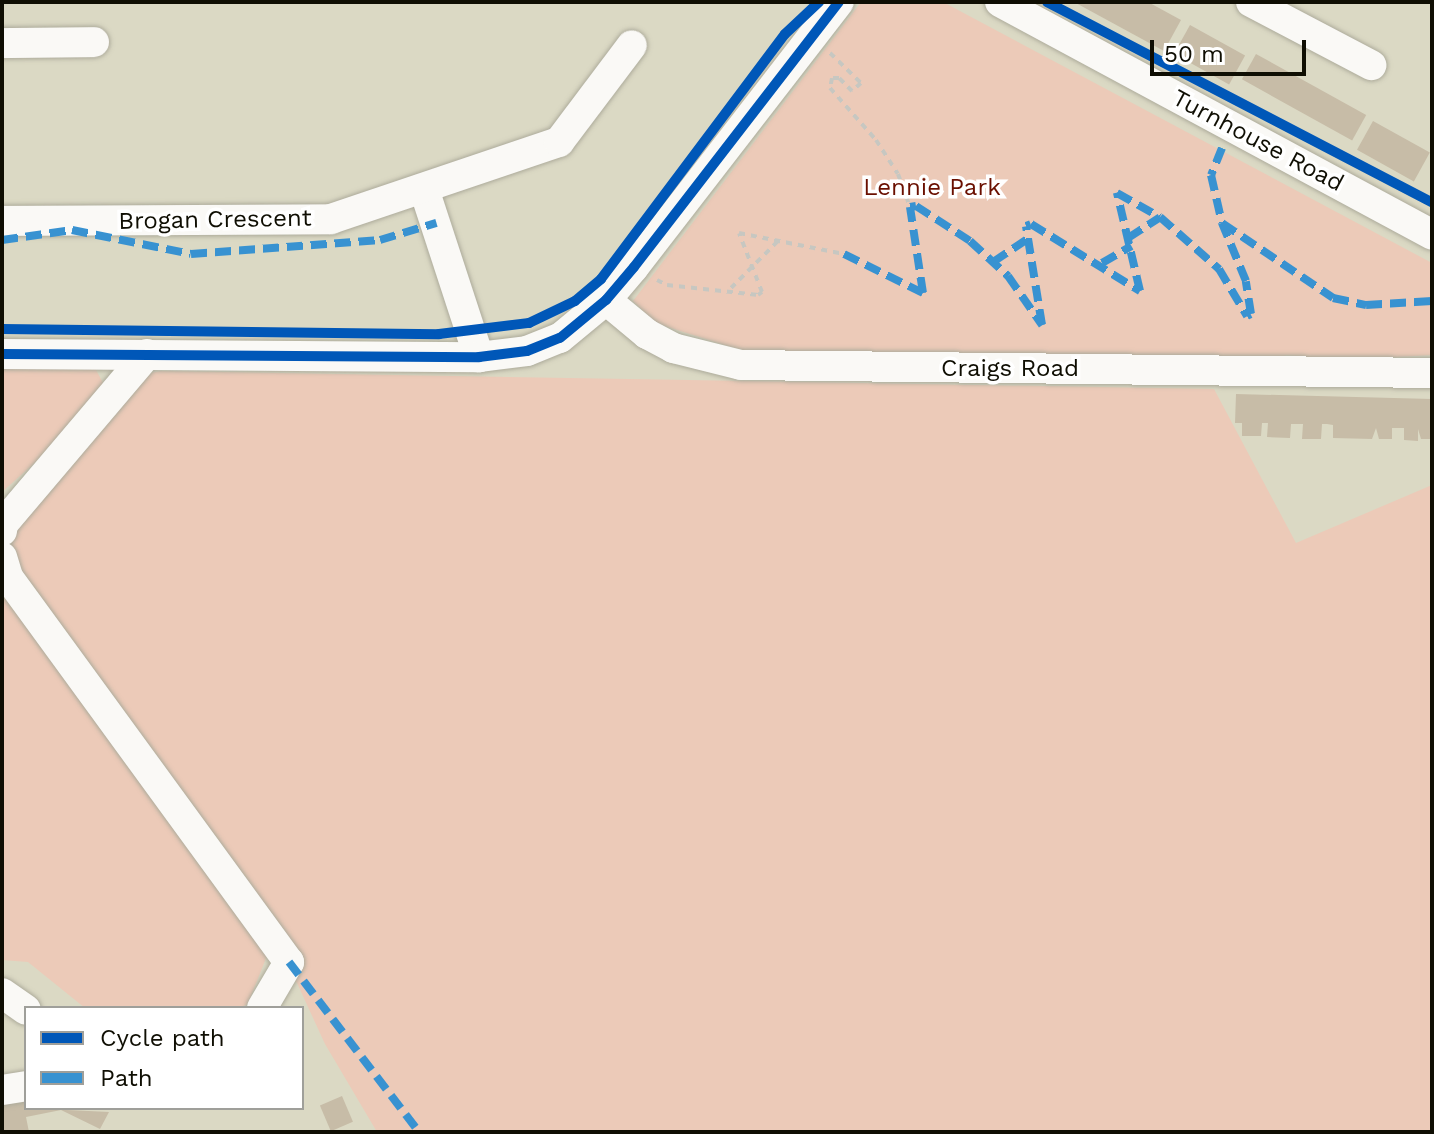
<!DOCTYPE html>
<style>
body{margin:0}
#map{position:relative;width:1434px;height:1134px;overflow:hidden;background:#dbd9c4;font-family:"Work Sans",sans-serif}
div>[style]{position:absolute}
.green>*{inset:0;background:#eccab8}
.building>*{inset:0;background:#c7bca7;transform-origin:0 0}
.path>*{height:4px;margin-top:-2px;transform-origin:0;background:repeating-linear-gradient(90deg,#c7c7c1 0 6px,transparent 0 12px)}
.roads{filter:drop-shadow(0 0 2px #adab9b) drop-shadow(0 0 2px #adab9b)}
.minor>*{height:30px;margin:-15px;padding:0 15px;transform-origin:15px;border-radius:15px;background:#faf9f6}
.quiet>*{height:8px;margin-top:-4px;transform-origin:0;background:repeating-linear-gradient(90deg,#3892d1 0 16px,transparent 0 24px)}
.cycleway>*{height:10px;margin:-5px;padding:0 5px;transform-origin:5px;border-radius:5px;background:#0057b8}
span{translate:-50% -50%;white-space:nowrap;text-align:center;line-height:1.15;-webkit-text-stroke:7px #fff;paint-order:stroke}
.street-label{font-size:24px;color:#0f0e03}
.park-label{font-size:24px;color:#6a0f00}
.frame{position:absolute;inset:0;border:4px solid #0f0e03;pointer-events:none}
.legend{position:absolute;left:24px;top:1006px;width:280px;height:104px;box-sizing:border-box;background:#fff;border:2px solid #9f9f9a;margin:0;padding:10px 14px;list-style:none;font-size:24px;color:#0f0e03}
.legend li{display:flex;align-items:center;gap:16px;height:40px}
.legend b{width:40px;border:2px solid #9f9f9a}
.scale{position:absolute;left:1150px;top:40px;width:156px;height:36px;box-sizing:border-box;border:4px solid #0f0e03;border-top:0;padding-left:10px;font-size:24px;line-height:28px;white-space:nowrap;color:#0f0e03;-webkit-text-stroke:6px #fff;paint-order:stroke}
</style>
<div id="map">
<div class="green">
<div style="clip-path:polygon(861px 2px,943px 2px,1432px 263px,1432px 355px,1344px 360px,1286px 355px,1270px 362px,750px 353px,655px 323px,633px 301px)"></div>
<div style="clip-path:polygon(2px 366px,95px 368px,110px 396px,2px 492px)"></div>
<div style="clip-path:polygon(161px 371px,1214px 389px,1296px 543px,1432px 485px,1432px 1132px,377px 1132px,325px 1044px,297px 983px,268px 953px,248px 1004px,239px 1008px,85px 1008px,28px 962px,2px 960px,2px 518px,150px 373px)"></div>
</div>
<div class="building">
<div style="clip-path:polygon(1074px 2px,1148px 2px,1181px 20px,1164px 51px)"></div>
<div style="left:1190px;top:25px;width:63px;height:33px;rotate:29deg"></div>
<div style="left:1256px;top:54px;width:126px;height:29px;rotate:29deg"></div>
<div style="left:1373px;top:121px;width:65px;height:33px;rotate:29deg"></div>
<div style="clip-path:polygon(1236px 394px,1432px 399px,1432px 439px,1421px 439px,1418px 429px,1418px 441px,1404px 440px,1404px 428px,1392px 428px,1392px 439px,1379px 439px,1376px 428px,1372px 439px,1333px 438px,1333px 425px,1327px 424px,1322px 424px,1321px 439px,1302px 439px,1303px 424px,1291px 424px,1290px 438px,1267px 437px,1268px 423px,1262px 423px,1261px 436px,1242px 436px,1242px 423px,1235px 423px)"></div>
<div style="clip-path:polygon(26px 1096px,26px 1108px,109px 1112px,100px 1129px,61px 1110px,26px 1117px,29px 1132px,2px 1132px,2px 1100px)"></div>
<div style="left:342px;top:1096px;width:28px;height:24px;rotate:67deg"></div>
</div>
<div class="path">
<div style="left:830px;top:53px;width:43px;rotate:44.1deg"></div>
<div style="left:861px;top:83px;width:12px;rotate:138deg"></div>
<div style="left:852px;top:91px;width:18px;rotate:-135deg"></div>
<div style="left:839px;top:78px;width:7px;rotate:180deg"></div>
<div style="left:832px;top:78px;width:10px;rotate:101deg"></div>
<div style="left:830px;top:88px;width:69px;rotate:48.5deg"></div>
<div style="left:876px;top:140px;width:40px;rotate:57.1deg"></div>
<div style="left:898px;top:174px;width:35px;rotate:70deg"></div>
<div style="left:657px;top:280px;width:11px;rotate:27deg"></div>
<div style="left:667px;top:285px;width:92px;rotate:6.3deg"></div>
<div style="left:758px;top:295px;width:5px;rotate:-37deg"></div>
<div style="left:762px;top:292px;width:63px;rotate:-111.3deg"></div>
<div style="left:739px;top:233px;width:107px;rotate:11.3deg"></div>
<div style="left:731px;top:288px;width:69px;rotate:-45deg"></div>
</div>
<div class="roads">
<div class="minor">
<div style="left:1000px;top:2px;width:491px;rotate:28.3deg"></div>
<div style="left:1251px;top:2px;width:136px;rotate:27.7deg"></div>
<div style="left:2px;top:43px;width:92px;rotate:-0.6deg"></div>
<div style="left:424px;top:189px;width:177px;rotate:71.9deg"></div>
<div style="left:2px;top:221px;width:329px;rotate:-0.3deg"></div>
<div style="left:331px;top:219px;width:241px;rotate:-18.7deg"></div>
<div style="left:559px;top:142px;width:121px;rotate:-53deg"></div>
<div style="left:606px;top:300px;width:53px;rotate:39.7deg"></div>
<div style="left:647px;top:334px;width:30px;rotate:28deg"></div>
<div style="left:673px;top:348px;width:70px;rotate:14deg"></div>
<div style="left:741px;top:365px;width:691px;rotate:0.66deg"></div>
<div style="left:2px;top:354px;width:477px;rotate:0.4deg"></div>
<div style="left:479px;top:357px;width:48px;rotate:-7.1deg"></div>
<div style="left:527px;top:351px;width:35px;rotate:-22deg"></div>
<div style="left:560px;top:338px;width:60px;rotate:-39.6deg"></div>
<div style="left:606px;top:300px;width:43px;rotate:-49.7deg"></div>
<div style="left:634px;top:267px;width:335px;rotate:-52.3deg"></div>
<div style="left:2px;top:531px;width:7px;rotate:-82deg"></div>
<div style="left:3px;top:524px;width:223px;rotate:-49.7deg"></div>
<div style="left:2px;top:557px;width:21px;rotate:73deg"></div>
<div style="left:8px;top:577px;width:477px;rotate:53.9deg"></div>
<div style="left:289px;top:962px;width:53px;rotate:120.4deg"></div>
<div style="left:2px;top:993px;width:29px;rotate:35deg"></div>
<div style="left:2px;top:1090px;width:24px;rotate:-9deg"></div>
</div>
</div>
<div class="quiet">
<div style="left:1222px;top:148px;width:29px;rotate:112deg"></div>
<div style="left:1211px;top:175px;width:49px;rotate:77.1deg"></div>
<div style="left:1128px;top:238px;width:38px;rotate:-33deg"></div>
<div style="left:2px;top:240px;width:71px;rotate:-8.1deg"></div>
<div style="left:72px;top:230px;width:121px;rotate:11.4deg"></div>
<div style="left:191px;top:254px;width:190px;rotate:-4.2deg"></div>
<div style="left:380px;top:240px;width:59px;rotate:-16.9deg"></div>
<div style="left:844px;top:254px;width:88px;rotate:26.3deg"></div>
<div style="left:923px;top:293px;width:87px;rotate:-98.6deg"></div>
<div style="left:910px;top:207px;width:6px;rotate:-9deg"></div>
<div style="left:916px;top:206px;width:64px;rotate:32.9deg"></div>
<div style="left:970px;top:241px;width:52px;rotate:42.6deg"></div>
<div style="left:1008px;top:276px;width:60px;rotate:55.2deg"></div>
<div style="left:1042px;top:325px;width:100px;rotate:-99.2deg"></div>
<div style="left:1026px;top:226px;width:5px;rotate:-22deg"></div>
<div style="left:1031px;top:224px;width:128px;rotate:31.6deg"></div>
<div style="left:1140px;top:291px;width:101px;rotate:-103.2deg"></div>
<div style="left:1117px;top:193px;width:49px;rotate:29.2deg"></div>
<div style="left:1160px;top:217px;width:79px;rotate:41.4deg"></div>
<div style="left:1219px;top:269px;width:55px;rotate:59.2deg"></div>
<div style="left:1247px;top:316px;width:4px;rotate:-27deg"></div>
<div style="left:1251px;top:314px;width:33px;rotate:-99deg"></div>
<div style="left:1246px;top:281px;width:63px;rotate:-112.5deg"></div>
<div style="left:1222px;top:223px;width:134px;rotate:34deg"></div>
<div style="left:1333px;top:298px;width:34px;rotate:12deg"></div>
<div style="left:1366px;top:305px;width:66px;rotate:-3.5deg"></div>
<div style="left:993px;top:262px;width:43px;rotate:-33.7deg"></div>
<div style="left:1102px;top:263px;width:34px;rotate:-30deg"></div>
<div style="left:289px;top:962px;width:214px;rotate:52.6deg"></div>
</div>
<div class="cycleway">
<div style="left:1047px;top:2px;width:434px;rotate:27.5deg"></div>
<div style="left:2px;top:329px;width:437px;rotate:0.7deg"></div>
<div style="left:439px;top:334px;width:91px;rotate:-7deg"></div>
<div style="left:529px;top:323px;width:51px;rotate:-25.6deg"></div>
<div style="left:575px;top:301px;width:34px;rotate:-40deg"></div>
<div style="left:601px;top:279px;width:306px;rotate:-53.1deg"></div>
<div style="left:785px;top:34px;width:47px;rotate:-43.3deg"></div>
<div style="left:2px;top:354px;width:477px;rotate:0.4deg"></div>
<div style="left:479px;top:357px;width:48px;rotate:-7.1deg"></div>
<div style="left:527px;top:351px;width:35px;rotate:-22deg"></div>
<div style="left:560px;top:338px;width:60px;rotate:-39.6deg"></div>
<div style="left:606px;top:300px;width:43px;rotate:-49.7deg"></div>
<div style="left:634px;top:267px;width:335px;rotate:-52.3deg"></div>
</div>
<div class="street-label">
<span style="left:1258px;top:141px;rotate:28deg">Turnhouse Road</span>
<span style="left:215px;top:220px;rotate:-1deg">Brogan Crescent</span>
<span style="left:1010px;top:369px">Craigs Road</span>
</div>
<div class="park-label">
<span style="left:932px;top:188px">Lennie Park</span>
</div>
<div class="frame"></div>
<ul class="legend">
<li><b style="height:10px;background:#0057b8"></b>Cycle path</li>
<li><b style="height:10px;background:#3892d1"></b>Path</li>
</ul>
<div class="scale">50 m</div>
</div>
